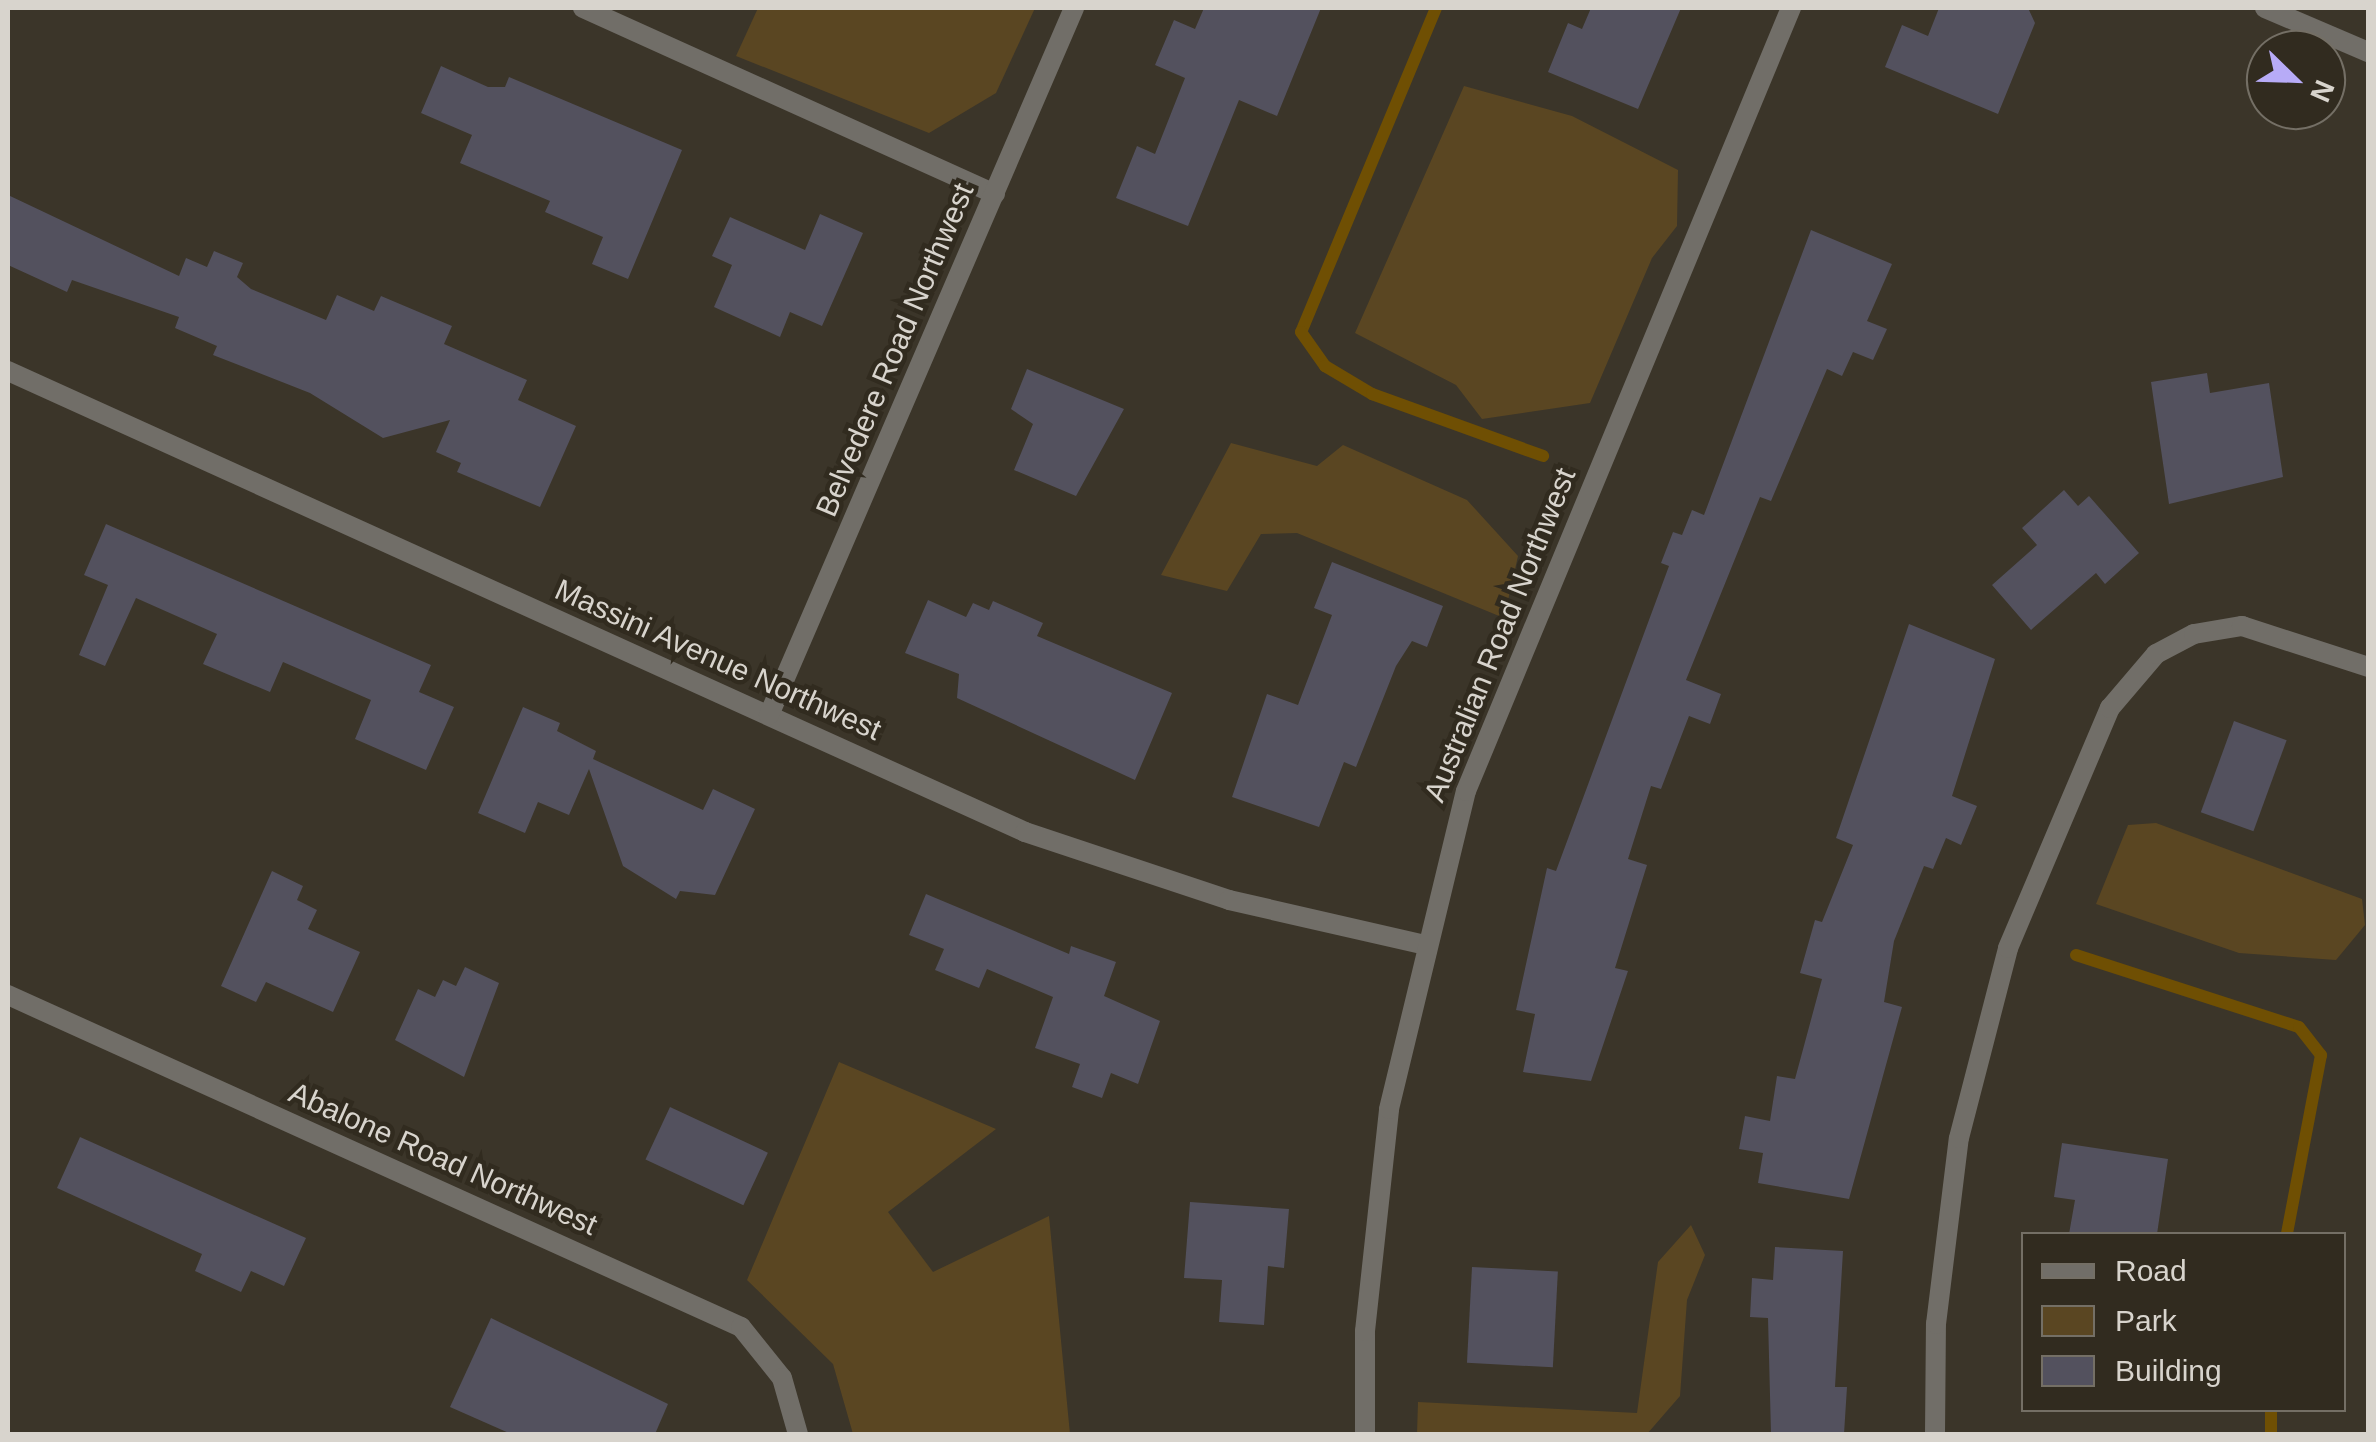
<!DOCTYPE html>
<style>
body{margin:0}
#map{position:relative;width:2376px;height:1442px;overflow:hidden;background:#3b3529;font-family:Arial,sans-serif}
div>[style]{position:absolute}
.green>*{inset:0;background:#5a4622}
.stream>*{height:12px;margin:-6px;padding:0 6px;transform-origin:6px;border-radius:6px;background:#6f4f03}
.building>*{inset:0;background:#53515e;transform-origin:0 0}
.minor>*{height:20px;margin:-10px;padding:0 10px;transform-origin:10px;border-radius:10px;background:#716e68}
span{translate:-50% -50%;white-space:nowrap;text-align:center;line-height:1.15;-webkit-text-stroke:9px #312b1f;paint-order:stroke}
.street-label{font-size:30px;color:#d8d4cd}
.frame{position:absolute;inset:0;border:10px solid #d8d4cd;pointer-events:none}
.legend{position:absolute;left:2021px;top:1232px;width:325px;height:180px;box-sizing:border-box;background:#312b1f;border:2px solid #746f65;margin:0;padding:12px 18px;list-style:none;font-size:30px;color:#d8d4cd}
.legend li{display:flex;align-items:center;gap:20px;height:50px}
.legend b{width:50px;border:2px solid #746f65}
.north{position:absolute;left:2246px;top:30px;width:100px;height:100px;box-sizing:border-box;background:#312b1f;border:2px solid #746f65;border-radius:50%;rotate:113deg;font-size:28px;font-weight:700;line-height:40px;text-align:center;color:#d8d4cd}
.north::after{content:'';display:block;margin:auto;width:35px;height:45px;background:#b7abf7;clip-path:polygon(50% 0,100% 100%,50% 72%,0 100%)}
</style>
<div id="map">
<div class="green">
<div style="clip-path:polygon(758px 8px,1035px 8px,996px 93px,929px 133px,736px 56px)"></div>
<div style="clip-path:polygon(1464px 86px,1572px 116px,1678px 170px,1677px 226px,1652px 258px,1590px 403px,1482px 419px,1456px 385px,1355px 333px)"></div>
<div style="clip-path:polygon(1231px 443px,1317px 466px,1343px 445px,1467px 500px,1518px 556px,1504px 618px,1297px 533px,1261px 534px,1227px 591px,1161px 575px)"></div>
<div style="clip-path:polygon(2156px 823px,2362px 899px,2365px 925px,2336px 960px,2239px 953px,2096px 904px,2128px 825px)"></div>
<div style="clip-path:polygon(839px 1062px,996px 1129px,888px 1212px,933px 1272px,1049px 1216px,1070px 1434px,853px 1434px,833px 1364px,747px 1280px)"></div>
<div style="clip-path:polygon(1691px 1225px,1705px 1255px,1687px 1300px,1680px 1396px,1647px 1434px,1417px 1434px,1418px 1402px,1637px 1413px,1658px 1262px)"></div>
</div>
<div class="stream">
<div style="left:1436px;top:8px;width:351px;rotate:112.6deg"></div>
<div style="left:1301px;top:332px;width:42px;rotate:54.8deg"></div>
<div style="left:1325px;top:366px;width:55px;rotate:30.8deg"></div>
<div style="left:1372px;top:394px;width:182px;rotate:19.9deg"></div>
<div style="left:2076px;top:955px;width:234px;rotate:17.9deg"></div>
<div style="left:2299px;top:1027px;width:36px;rotate:52deg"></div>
<div style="left:2321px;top:1055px;width:182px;rotate:100.8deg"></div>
<div style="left:2271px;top:1410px;width:24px;rotate:90deg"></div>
</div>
<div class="building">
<div style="clip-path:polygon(1204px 8px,1321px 8px,1277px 116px,1239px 100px,1188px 226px,1116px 198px,1137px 146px,1155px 154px,1185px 78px,1155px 65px,1174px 20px,1195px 29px)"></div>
<div style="clip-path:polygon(1591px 8px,1681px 8px,1638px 109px,1548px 72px,1568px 23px,1582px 29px)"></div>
<div style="clip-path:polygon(1939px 8px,2028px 8px,2035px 23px,1998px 114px,1885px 67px,1902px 25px,1928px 36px)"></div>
<div style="clip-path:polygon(441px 66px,488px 87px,505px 87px,509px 77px,682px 150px,628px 279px,592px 264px,603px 237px,545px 212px,550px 201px,460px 163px,472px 135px,421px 113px)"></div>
<div style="clip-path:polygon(8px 195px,179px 276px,186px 258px,207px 267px,214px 251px,243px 263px,237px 277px,251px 289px,326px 320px,337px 295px,374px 311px,381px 296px,452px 326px,444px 344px,527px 380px,518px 400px,576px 426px,540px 507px,457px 472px,461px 463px,436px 452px,450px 420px,383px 438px,310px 393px,213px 355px,217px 346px,175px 328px,179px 317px,72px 280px,67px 292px,8px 265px)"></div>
<div style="clip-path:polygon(820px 214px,863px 233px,822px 326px,790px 312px,780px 337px,714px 307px,732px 265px,712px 256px,730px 217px,805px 250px)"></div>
<div style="clip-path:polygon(1811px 230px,1892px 264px,1867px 321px,1887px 329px,1873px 360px,1853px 352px,1842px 376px,1827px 369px,1771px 501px,1760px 497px,1686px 680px,1721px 694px,1710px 724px,1689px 716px,1661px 789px,1651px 786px,1628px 859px,1647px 865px,1615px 968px,1628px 971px,1591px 1081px,1523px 1072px,1535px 1014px,1516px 1010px,1547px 868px,1556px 871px,1669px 566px,1661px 563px,1673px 532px,1682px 535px,1692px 510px,1704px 515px)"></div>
<div style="clip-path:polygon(1027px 369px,1124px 409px,1076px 496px,1014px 470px,1033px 424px,1011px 409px)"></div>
<div style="clip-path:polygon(2207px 373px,2210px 393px,2269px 383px,2283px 477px,2169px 504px,2151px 382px)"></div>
<div style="clip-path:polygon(2064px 490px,2078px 506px,2089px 496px,2139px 553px,2105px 584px,2096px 573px,2031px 630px,1992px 585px,2037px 545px,2022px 528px)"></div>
<div style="clip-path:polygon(106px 524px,431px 665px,419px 692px,454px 707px,426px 770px,355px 739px,371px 700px,283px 662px,270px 692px,203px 664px,217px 634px,136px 598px,105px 666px,79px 655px,108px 585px,84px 575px)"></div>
<div style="clip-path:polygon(1332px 562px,1443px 606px,1427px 647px,1412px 641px,1396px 666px,1356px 767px,1344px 762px,1319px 827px,1232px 797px,1267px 694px,1298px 705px,1332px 615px,1314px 608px)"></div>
<div style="clip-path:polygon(928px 600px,966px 617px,973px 603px,989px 610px,993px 601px,1043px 623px,1037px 636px,1172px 693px,1135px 780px,957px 698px,959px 674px,905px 653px)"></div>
<div style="clip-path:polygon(1909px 624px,1995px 659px,1952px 796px,1977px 806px,1961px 845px,1946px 838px,1933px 869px,1924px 866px,1894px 941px,1884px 1002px,1902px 1007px,1849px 1199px,1758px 1183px,1763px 1153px,1739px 1149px,1745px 1116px,1770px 1121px,1777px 1076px,1795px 1079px,1822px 979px,1800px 973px,1815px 920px,1822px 922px,1853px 845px,1836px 838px)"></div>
<div style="clip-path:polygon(523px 707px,560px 723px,557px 731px,596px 751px,593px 759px,703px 810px,713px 789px,755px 809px,715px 895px,680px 891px,676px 899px,623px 866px,589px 769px,569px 815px,538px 802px,525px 833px,478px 813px)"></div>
<div style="left:2234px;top:721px;width:56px;height:97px;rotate:20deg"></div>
<div style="clip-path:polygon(272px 871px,303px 886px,297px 900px,317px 910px,308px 929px,360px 952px,333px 1012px,266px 982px,256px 1002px,221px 986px)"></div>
<div style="clip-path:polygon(926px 894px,1069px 954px,1071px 946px,1116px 962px,1104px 996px,1160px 1021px,1138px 1084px,1111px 1073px,1102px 1098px,1072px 1087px,1080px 1064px,1035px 1048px,1053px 997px,987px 969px,979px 988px,935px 970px,944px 949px,909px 935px)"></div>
<div style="clip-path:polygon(465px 967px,499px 983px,464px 1077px,395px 1040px,418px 989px,435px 997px,443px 980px,456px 986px)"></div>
<div style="left:670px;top:1107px;width:108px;height:58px;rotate:25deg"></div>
<div style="clip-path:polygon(80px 1137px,306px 1238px,284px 1286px,251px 1271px,241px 1292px,195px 1271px,202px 1254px,57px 1188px)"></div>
<div style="clip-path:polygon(2062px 1143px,2168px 1159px,2157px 1234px,2069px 1234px,2075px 1200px,2054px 1197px)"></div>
<div style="clip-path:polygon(1190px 1202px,1289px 1209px,1284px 1268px,1268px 1266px,1264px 1325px,1219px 1322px,1222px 1280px,1184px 1278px)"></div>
<div style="clip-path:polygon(1775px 1247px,1843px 1251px,1835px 1387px,1847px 1387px,1844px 1434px,1771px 1434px,1768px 1318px,1750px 1317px,1752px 1278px,1773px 1280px)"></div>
<div style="left:1472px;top:1267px;width:86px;height:96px;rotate:3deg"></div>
<div style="clip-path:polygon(491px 1318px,668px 1404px,655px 1434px,511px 1434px,450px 1407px)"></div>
</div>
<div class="minor">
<div style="left:583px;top:8px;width:452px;rotate:24.3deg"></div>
<div style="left:2265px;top:8px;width:112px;rotate:23.1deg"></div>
<div style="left:8px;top:371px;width:1117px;rotate:24.38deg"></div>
<div style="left:1025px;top:832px;width:215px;rotate:18.4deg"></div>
<div style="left:1229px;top:900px;width:201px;rotate:12.9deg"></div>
<div style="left:769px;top:715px;width:770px;rotate:-66.66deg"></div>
<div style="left:8px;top:995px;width:805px;rotate:24.37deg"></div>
<div style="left:741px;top:1327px;width:65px;rotate:51.2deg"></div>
<div style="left:782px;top:1378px;width:58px;rotate:74.1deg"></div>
<div style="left:1365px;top:1434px;width:103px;rotate:-90deg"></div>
<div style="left:1365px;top:1331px;width:223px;rotate:-83.8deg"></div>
<div style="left:1389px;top:1109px;width:327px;rotate:-76.4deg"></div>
<div style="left:1466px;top:791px;width:848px;rotate:-67.46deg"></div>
<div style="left:1935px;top:1434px;width:110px;rotate:-89.5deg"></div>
<div style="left:1936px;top:1324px;width:187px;rotate:-83deg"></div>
<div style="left:1959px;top:1138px;width:196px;rotate:-75.5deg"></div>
<div style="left:2008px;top:948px;width:261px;rotate:-67deg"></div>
<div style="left:2110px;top:708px;width:71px;rotate:-49.6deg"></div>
<div style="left:2156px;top:654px;width:43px;rotate:-27.8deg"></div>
<div style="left:2194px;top:634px;width:49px;rotate:-9.5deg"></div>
<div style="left:2242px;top:626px;width:133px;rotate:18deg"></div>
</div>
<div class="street-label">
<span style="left:895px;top:350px;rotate:-67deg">Belvedere Road Northwest</span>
<span style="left:1500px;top:635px;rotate:-68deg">Australian Road Northwest</span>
<span style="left:718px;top:660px;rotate:24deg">Massini Avenue Northwest</span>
<span style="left:443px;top:1159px;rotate:24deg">Abalone Road Northwest</span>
</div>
<div class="frame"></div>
<ul class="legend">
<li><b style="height:12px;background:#716e68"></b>Road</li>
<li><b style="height:28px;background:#5a4622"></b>Park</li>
<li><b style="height:28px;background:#53515e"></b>Building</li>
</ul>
<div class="north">N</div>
</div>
